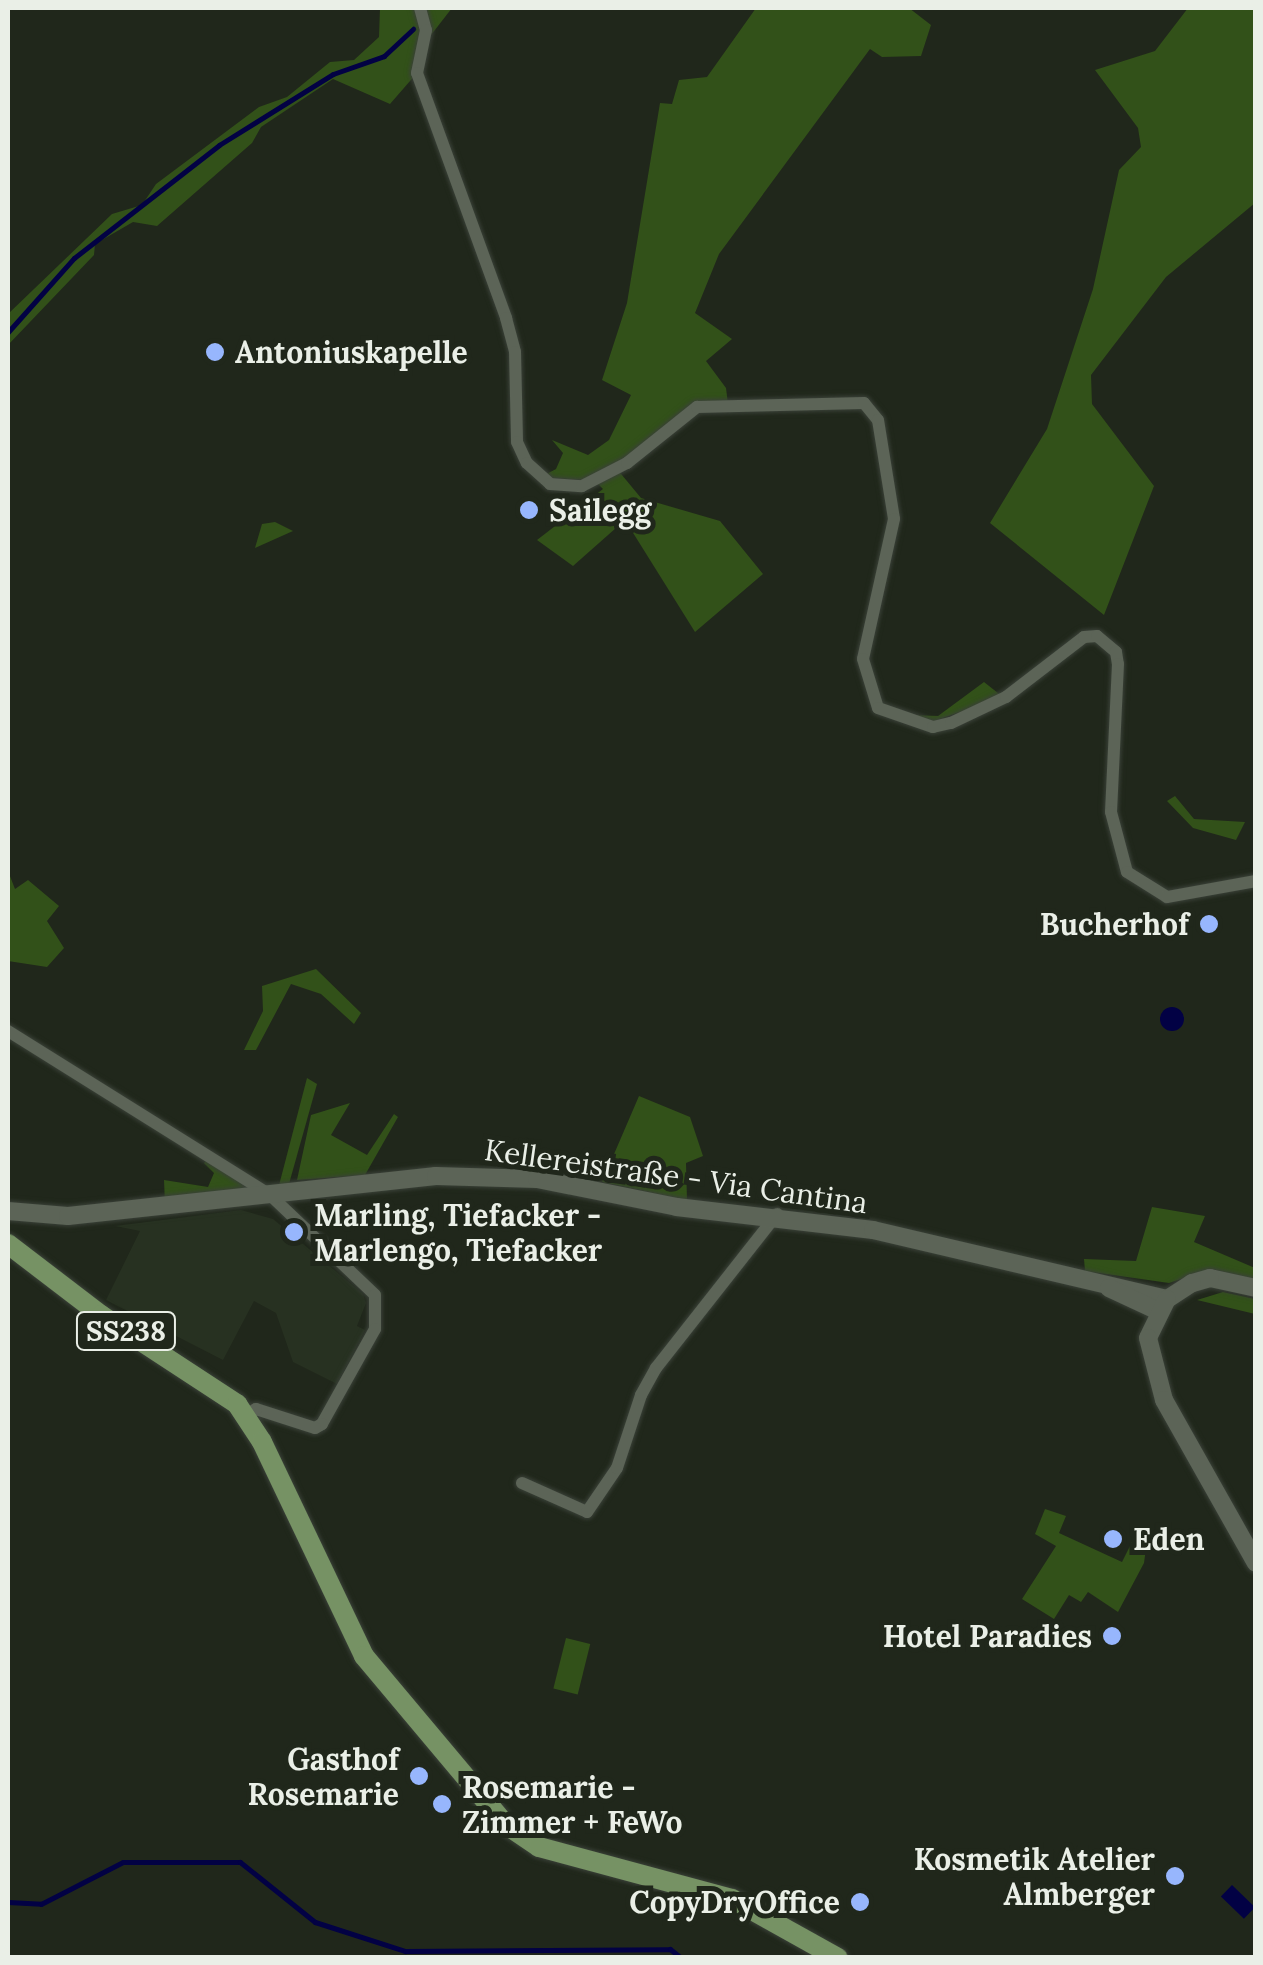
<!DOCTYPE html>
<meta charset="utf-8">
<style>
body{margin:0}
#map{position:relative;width:1263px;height:1965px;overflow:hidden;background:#20271b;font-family:Lora,serif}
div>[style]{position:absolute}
.built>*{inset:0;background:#273121}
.green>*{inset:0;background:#325119;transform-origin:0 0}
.water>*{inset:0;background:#020144;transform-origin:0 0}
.round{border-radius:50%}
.stream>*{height:5px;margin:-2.5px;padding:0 2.5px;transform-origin:2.5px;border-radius:2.5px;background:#020144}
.roads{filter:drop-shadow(0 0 2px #3a4138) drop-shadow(0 0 2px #3a4138)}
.street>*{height:12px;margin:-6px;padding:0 6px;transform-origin:6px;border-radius:6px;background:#5c6457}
.secondary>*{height:18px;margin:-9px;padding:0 9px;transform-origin:9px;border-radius:9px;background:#5c6457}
.primary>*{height:20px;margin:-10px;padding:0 10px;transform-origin:10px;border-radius:10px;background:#769264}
.dots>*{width:28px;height:28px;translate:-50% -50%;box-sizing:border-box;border:5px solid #20271b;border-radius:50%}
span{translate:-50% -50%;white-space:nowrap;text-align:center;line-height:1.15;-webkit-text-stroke:10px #20271b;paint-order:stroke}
.shield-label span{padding:2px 8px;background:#20271b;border:2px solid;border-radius:8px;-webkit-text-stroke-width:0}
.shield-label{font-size:28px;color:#eaefe7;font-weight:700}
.poi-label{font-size:30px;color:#eaefe7;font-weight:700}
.left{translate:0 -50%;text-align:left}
.right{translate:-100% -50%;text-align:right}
.street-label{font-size:30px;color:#eaefe7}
.frame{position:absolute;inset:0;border:10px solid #eaefe7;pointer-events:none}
</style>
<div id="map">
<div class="built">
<div style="clip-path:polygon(241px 1210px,273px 1219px,363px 1294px,366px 1303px,357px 1326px,365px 1330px,337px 1384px,293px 1362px,276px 1313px,254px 1301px,223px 1360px,106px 1300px,140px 1231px,115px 1226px)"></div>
</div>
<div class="green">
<div style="clip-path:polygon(380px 8px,452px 8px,424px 44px,417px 73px,390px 104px,333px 79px,261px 127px,252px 143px,157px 226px,133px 222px,95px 244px,94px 255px,8px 345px,8px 314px,112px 214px,142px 205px,156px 184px,259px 107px,287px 97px,330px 62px,354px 60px,379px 37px)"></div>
<div style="clip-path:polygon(756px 8px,909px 8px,931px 25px,921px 56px,882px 57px,870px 49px,719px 254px,695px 313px,732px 339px,706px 361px,726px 388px,728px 404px,708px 405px,617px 469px,641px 498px,720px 521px,763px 574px,695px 632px,625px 520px,573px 566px,537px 540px,603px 489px,595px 481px,541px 477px,556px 469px,563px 453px,552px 440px,588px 455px,609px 440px,631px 395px,602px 380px,627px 303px,660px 103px,672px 104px,679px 80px,707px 77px)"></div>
<div style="clip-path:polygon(1188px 8px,1255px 8px,1255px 203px,1166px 277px,1091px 375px,1092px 404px,1154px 486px,1104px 615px,990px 523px,1047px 429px,1093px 289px,1119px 170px,1141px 147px,1138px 128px,1095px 70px,1155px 51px)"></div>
<div style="clip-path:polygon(275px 522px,293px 531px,255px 548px,262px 524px)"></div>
<div style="clip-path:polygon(984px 682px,1003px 697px,934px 721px,910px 715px,938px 716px)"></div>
<div style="clip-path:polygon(1175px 796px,1194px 819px,1245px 822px,1236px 840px,1193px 828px,1167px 801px)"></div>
<div style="clip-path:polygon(8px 871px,15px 889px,28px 880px,59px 906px,47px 921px,64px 948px,47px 967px,8px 961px)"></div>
<div style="clip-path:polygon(316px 969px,361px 1013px,354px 1024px,321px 994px,291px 984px,256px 1050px,244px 1050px,263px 1011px,262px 986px)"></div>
<div style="clip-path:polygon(307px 1078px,317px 1084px,287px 1191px,277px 1193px)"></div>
<div style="clip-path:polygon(639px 1096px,690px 1117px,703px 1156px,686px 1163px,687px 1200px,602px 1182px)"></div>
<div style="clip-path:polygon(350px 1103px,331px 1135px,367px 1155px,394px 1114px,398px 1117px,365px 1175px,297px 1180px,311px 1115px)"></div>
<div style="clip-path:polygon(210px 1157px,269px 1194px,165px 1205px,164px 1180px,208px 1187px,214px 1173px,204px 1163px)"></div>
<div style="clip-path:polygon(1152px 1207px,1205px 1216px,1194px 1242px,1255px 1268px,1255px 1279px,1212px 1269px,1169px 1283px,1085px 1271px,1084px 1259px,1136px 1261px)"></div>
<div style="clip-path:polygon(1223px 1292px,1255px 1299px,1255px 1314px,1197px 1300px)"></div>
<div style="clip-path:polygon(1045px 1509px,1066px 1516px,1059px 1533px,1122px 1562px,1135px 1536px,1147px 1541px,1144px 1563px,1118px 1612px,1088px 1592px,1081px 1602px,1069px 1595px,1054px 1619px,1022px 1599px,1056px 1546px,1035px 1534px)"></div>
<div style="left:566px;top:1638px;width:25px;height:52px;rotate:14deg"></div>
</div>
<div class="water">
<div class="round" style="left:1160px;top:1007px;width:24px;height:24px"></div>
<div style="left:1232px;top:1885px;width:32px;height:16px;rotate:44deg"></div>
</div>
<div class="stream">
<div style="left:8px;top:332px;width:99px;rotate:-48.3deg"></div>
<div style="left:74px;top:258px;width:184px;rotate:-37.9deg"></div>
<div style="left:219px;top:145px;width:134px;rotate:-31.9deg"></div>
<div style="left:333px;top:74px;width:54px;rotate:-19.4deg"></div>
<div style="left:384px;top:56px;width:40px;rotate:-43deg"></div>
<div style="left:8px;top:1902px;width:33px;rotate:3deg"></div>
<div style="left:41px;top:1904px;width:92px;rotate:-27.1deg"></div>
<div style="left:123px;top:1862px;width:117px"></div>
<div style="left:240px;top:1862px;width:96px;rotate:38.7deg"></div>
<div style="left:315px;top:1922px;width:95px;rotate:17.9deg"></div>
<div style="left:405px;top:1951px;width:265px;rotate:-0.4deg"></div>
<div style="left:670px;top:1949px;width:14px;rotate:39deg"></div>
</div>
<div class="roads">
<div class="street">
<div style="left:420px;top:8px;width:23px;rotate:75deg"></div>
<div style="left:426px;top:30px;width:44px;rotate:101.8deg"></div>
<div style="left:417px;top:73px;width:261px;rotate:70deg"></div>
<div style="left:506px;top:318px;width:35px;rotate:75deg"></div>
<div style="left:515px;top:352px;width:90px;rotate:88.7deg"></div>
<div style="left:517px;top:442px;width:23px;rotate:65deg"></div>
<div style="left:527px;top:463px;width:31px;rotate:42deg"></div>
<div style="left:550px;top:484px;width:32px;rotate:4deg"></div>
<div style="left:582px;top:486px;width:51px;rotate:-27.1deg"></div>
<div style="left:627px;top:463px;width:90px;rotate:-38.7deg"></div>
<div style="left:697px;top:407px;width:167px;rotate:-1.4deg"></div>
<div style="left:864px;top:403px;width:22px;rotate:51deg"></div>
<div style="left:878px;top:420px;width:100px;rotate:80.8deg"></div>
<div style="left:894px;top:519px;width:143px;rotate:102.5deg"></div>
<div style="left:863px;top:659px;width:51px;rotate:73deg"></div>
<div style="left:878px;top:708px;width:58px;rotate:19.1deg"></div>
<div style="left:933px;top:727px;width:18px;rotate:-13deg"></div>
<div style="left:951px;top:723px;width:61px;rotate:-25.3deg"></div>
<div style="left:1006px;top:697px;width:98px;rotate:-37.6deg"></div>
<div style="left:1084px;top:637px;width:13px;rotate:-4deg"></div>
<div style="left:1097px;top:636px;width:25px;rotate:40deg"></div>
<div style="left:1116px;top:652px;width:12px;rotate:81deg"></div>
<div style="left:1118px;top:664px;width:148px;rotate:92.7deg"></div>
<div style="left:1111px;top:812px;width:62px;rotate:75.1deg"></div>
<div style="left:1127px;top:872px;width:47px;rotate:32deg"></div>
<div style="left:1167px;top:897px;width:90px;rotate:-10.2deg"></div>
<div style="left:8px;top:1031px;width:308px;rotate:32deg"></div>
<div style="left:269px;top:1194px;width:146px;rotate:43.6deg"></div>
<div style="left:375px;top:1295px;width:34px;rotate:90deg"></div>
<div style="left:375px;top:1329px;width:109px;rotate:119.2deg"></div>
<div style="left:322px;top:1424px;width:8px;rotate:150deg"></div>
<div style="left:315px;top:1428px;width:62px;rotate:-162.1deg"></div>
<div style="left:256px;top:1409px;width:12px;rotate:149deg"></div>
<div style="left:522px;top:1483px;width:71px;rotate:24deg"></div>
<div style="left:587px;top:1512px;width:53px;rotate:-55.7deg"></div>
<div style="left:617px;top:1468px;width:77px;rotate:-71.8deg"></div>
<div style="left:641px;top:1395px;width:31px;rotate:-61deg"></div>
<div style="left:656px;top:1368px;width:196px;rotate:-51.8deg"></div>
</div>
<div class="secondary">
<div style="left:8px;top:1211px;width:60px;rotate:4.8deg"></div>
<div style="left:68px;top:1216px;width:370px;rotate:-6.2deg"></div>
<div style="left:436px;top:1176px;width:101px;rotate:1.7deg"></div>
<div style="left:537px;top:1179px;width:143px;rotate:11.3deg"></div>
<div style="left:677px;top:1207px;width:197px;rotate:6.7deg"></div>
<div style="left:873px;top:1230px;width:302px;rotate:13.2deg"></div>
<div style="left:1109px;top:1288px;width:54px;rotate:25.1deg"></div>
<div style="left:1256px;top:1288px;width:47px;rotate:-167.7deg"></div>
<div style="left:1210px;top:1278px;width:19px;rotate:164deg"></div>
<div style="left:1192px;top:1283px;width:30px;rotate:147deg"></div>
<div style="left:1167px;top:1299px;width:43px;rotate:116deg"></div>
<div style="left:1148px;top:1338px;width:64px;rotate:75.5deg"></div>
<div style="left:1164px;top:1400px;width:187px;rotate:60.6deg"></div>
</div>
<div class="primary">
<div style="left:8px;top:1244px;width:117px;rotate:37.4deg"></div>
<div style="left:101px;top:1315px;width:163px;rotate:33.2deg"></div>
<div style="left:237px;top:1404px;width:45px;rotate:56.7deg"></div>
<div style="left:262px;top:1442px;width:237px;rotate:64.5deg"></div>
<div style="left:364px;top:1656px;width:219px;rotate:50deg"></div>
<div style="left:505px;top:1824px;width:41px;rotate:34.1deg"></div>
<div style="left:539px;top:1847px;width:200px;rotate:15.1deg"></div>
<div style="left:732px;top:1899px;width:121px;rotate:29.1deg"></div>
</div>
</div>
<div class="dots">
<div style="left:215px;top:352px;background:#97b6fd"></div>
<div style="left:529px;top:510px;background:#97b6fd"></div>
<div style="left:1209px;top:924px;background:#97b6fd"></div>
<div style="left:294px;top:1232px;background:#97b6fd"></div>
<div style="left:1113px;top:1539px;background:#97b6fd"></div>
<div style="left:1112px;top:1636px;background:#97b6fd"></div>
<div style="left:419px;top:1776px;background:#97b6fd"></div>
<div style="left:442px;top:1804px;background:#97b6fd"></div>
<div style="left:1175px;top:1876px;background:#97b6fd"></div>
<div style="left:860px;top:1902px;background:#97b6fd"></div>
</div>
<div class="shield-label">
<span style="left:126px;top:1331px">SS238</span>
</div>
<div class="poi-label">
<span class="left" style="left:235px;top:352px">Antoniuskapelle</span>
<span class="left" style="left:549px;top:510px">Sailegg</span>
<span class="right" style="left:1189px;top:924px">Bucherhof</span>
<span class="left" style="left:314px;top:1232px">Marling, Tiefacker -<br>Marlengo, Tiefacker</span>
<span class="left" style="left:1133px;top:1539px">Eden</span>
<span class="right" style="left:1092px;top:1636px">Hotel Paradies</span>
<span class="right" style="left:399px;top:1776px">Gasthof<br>Rosemarie</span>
<span class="left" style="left:462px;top:1804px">Rosemarie -<br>Zimmer + FeWo</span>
<span class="right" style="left:1155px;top:1876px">Kosmetik Atelier<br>Almberger</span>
<span class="right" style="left:840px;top:1902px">CopyDryOffice</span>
</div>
<div class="street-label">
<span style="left:676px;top:1176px;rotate:8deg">Kellereistraße - Via Cantina</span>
</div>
<div class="frame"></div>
</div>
